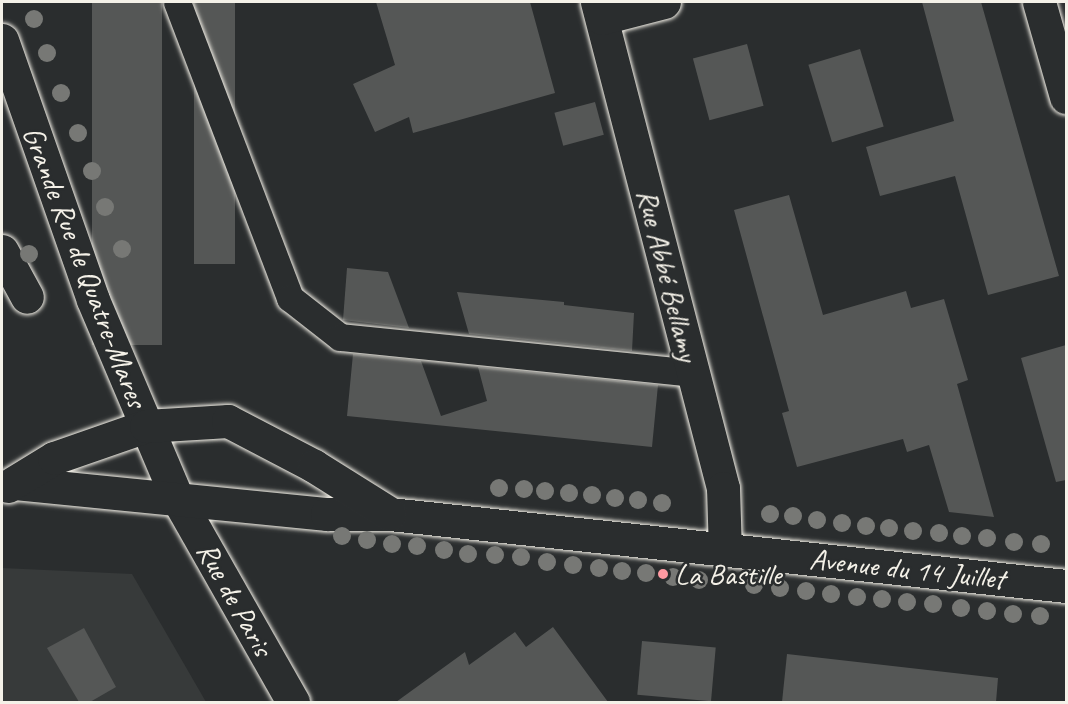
<!DOCTYPE html>
<meta charset="utf-8">
<style>
body{margin:0}
#map{position:relative;width:1068px;height:704px;overflow:hidden;background:#2a2d2e;font-family:Caveat,sans-serif}
div>[style]{position:absolute}
.built>*{inset:0;background:#373a3a}
.building>*{inset:0;background:#555756;transform-origin:0 0}
.roads{filter:drop-shadow(0 0 2px #f4f1e8) drop-shadow(0 0 2px #f4f1e8)}
.service>*{height:27px;margin:-13.5px;padding:0 13.5px;transform-origin:13.5px;border-radius:13.5px;background:#2a2d2e}
.minor>*{height:33px;margin:-16.5px;padding:0 16.5px;transform-origin:16.5px;border-radius:16.5px;background:#2a2d2e}
.tertiary>*{height:33px;margin:-16.5px;padding:0 16.5px;transform-origin:16.5px;border-radius:16.5px;background:#2a2d2e}
.secondary>*{height:33px;margin:-16.5px;padding:0 16.5px;transform-origin:16.5px;border-radius:16.5px;background:#2a2d2e}
.trees>*{width:18px;height:18px;margin:-9px;border-radius:50%;background:#777875}
.dots>*{width:16px;height:16px;translate:-50% -50%;box-sizing:border-box;border:3px solid #2a2d2e;border-radius:50%}
span{translate:-50% -50%;white-space:nowrap;text-align:center;line-height:1.15;-webkit-text-stroke:5px #2a2d2e;paint-order:stroke}
.street-label{font-size:30px;color:#f4f1e8}
.poi-label{font-size:30px;color:#f4f1e8}
.left{translate:0 -50%;text-align:left}
.frame{position:absolute;inset:0;border:3px solid #f4f1e8;pointer-events:none}
</style>
<div id="map">
<div class="built">
<div style="clip-path:polygon(2px 568px,132px 574px,206px 702px,2px 702px)"></div>
</div>
<div class="building">
<div style="left:92px;top:2px;width:70px;height:343px"></div>
<div style="left:194px;top:2px;width:41px;height:262px"></div>
<div style="clip-path:polygon(376px 2px,530px 2px,555px 93px,413px 133px,409px 117px,375px 132px,353px 84px,395px 65px)"></div>
<div style="clip-path:polygon(922px 2px,981px 2px,1059px 276px,988px 295px,955px 176px,880px 196px,866px 147px,954px 121px)"></div>
<div style="left:747px;top:44px;width:64px;height:56px;rotate:75deg"></div>
<div style="left:860px;top:49px;width:81px;height:54px;rotate:73deg"></div>
<div style="left:595px;top:102px;width:34px;height:42px;rotate:75deg"></div>
<div style="clip-path:polygon(789px 195px,823px 315px,906px 291px,911px 308px,944px 299px,968px 380px,957px 384px,994px 517px,949px 512px,929px 445px,907px 452px,903px 439px,797px 467px,782px 413px,789px 411px,734px 210px)"></div>
<div style="clip-path:polygon(347px 268px,388px 272px,409px 328px,343px 320px)"></div>
<div style="clip-path:polygon(457px 292px,564px 302px,564px 305px,634px 313px,632px 351px,469px 334px)"></div>
<div style="clip-path:polygon(1066px 345px,1066px 480px,1056px 482px,1021px 358px)"></div>
<div style="clip-path:polygon(353px 354px,421px 361px,441px 416px,487px 401px,478px 367px,658px 385px,652px 447px,347px 416px)"></div>
<div style="clip-path:polygon(553px 627px,608px 702px,396px 702px,465px 652px,469px 665px,515px 632px,526px 647px)"></div>
<div style="clip-path:polygon(84px 628px,116px 687px,90px 702px,79px 702px,47px 648px)"></div>
<div style="left:642px;top:641px;width:74px;height:54px;rotate:5deg"></div>
<div style="clip-path:polygon(787px 654px,998px 678px,996px 702px,782px 702px)"></div>
</div>
<div class="roads">
<div class="service">
<div style="left:177px;top:2px;width:317px;rotate:69.1deg"></div>
<div style="left:290px;top:298px;width:63px;rotate:38deg"></div>
<div style="left:340px;top:337px;width:355px;rotate:5.8deg"></div>
</div>
<div class="minor">
<div style="left:597px;top:2px;width:502px;rotate:75.47deg"></div>
<div style="left:723px;top:488px;width:62px;rotate:88.2deg"></div>
<div style="left:1039px;top:2px;width:99px;rotate:74.1deg"></div>
<div style="left:602px;top:18px;width:64px;rotate:-14.5deg"></div>
<div style="left:2px;top:251px;width:52px;rotate:61.5deg"></div>
</div>
<div class="tertiary">
<div style="left:176px;top:496px;width:237px;rotate:60.4deg"></div>
</div>
<div class="secondary">
<div style="left:2px;top:40px;width:275px;rotate:70.7deg"></div>
<div style="left:93px;top:300px;width:213px;rotate:67deg"></div>
<div style="left:15px;top:483px;width:314px;rotate:5.7deg"></div>
<div style="left:327px;top:514px;width:63px"></div>
<div style="left:390px;top:514px;width:680px;rotate:6.08deg"></div>
<div style="left:8px;top:486px;width:54px;rotate:-31.3deg"></div>
<div style="left:54px;top:458px;width:97px;rotate:-19.2deg"></div>
<div style="left:146px;top:426px;width:82px;rotate:-3.5deg"></div>
<div style="left:228px;top:421px;width:97px;rotate:27.6deg"></div>
<div style="left:314px;top:466px;width:89px;rotate:32.1deg"></div>
</div>
</div>
<div class="trees">
<div style="left:34px;top:19px"></div>
<div style="left:47px;top:53px"></div>
<div style="left:61px;top:93px"></div>
<div style="left:78px;top:133px"></div>
<div style="left:92px;top:171px"></div>
<div style="left:105px;top:207px"></div>
<div style="left:122px;top:249px"></div>
<div style="left:29px;top:254px"></div>
<div style="left:499px;top:488px"></div>
<div style="left:524px;top:489px"></div>
<div style="left:545px;top:491px"></div>
<div style="left:569px;top:493px"></div>
<div style="left:592px;top:495px"></div>
<div style="left:615px;top:498px"></div>
<div style="left:638px;top:500px"></div>
<div style="left:662px;top:503px"></div>
<div style="left:770px;top:514px"></div>
<div style="left:793px;top:516px"></div>
<div style="left:817px;top:520px"></div>
<div style="left:842px;top:523px"></div>
<div style="left:866px;top:526px"></div>
<div style="left:889px;top:528px"></div>
<div style="left:913px;top:531px"></div>
<div style="left:939px;top:533px"></div>
<div style="left:342px;top:536px"></div>
<div style="left:962px;top:536px"></div>
<div style="left:987px;top:538px"></div>
<div style="left:367px;top:540px"></div>
<div style="left:1014px;top:542px"></div>
<div style="left:392px;top:544px"></div>
<div style="left:1041px;top:544px"></div>
<div style="left:417px;top:546px"></div>
<div style="left:444px;top:550px"></div>
<div style="left:468px;top:554px"></div>
<div style="left:495px;top:555px"></div>
<div style="left:521px;top:557px"></div>
<div style="left:547px;top:562px"></div>
<div style="left:573px;top:565px"></div>
<div style="left:599px;top:568px"></div>
<div style="left:622px;top:571px"></div>
<div style="left:646px;top:573px"></div>
<div style="left:673px;top:577px"></div>
<div style="left:699px;top:580px"></div>
<div style="left:754px;top:585px"></div>
<div style="left:780px;top:588px"></div>
<div style="left:806px;top:591px"></div>
<div style="left:831px;top:594px"></div>
<div style="left:857px;top:597px"></div>
<div style="left:882px;top:599px"></div>
<div style="left:907px;top:602px"></div>
<div style="left:933px;top:604px"></div>
<div style="left:961px;top:608px"></div>
<div style="left:987px;top:611px"></div>
<div style="left:1013px;top:614px"></div>
<div style="left:1040px;top:616px"></div>
</div>
<div class="dots">
<div style="left:663px;top:574px;background:#ff9aa2"></div>
</div>
<div class="street-label">
<span style="left:85px;top:267px;rotate:69deg">Grande Rue de Quatre-Mares</span>
<span style="left:668px;top:275px;rotate:76deg">Rue Abbé Bellamy</span>
<span style="left:907px;top:569px;rotate:6deg">Avenue du 14 Juillet</span>
<span style="left:235px;top:599px;rotate:61deg">Rue de Paris</span>
</div>
<div class="poi-label">
<span class="left" style="left:675px;top:574px">La Bastille</span>
</div>
<div class="frame"></div>
</div>
